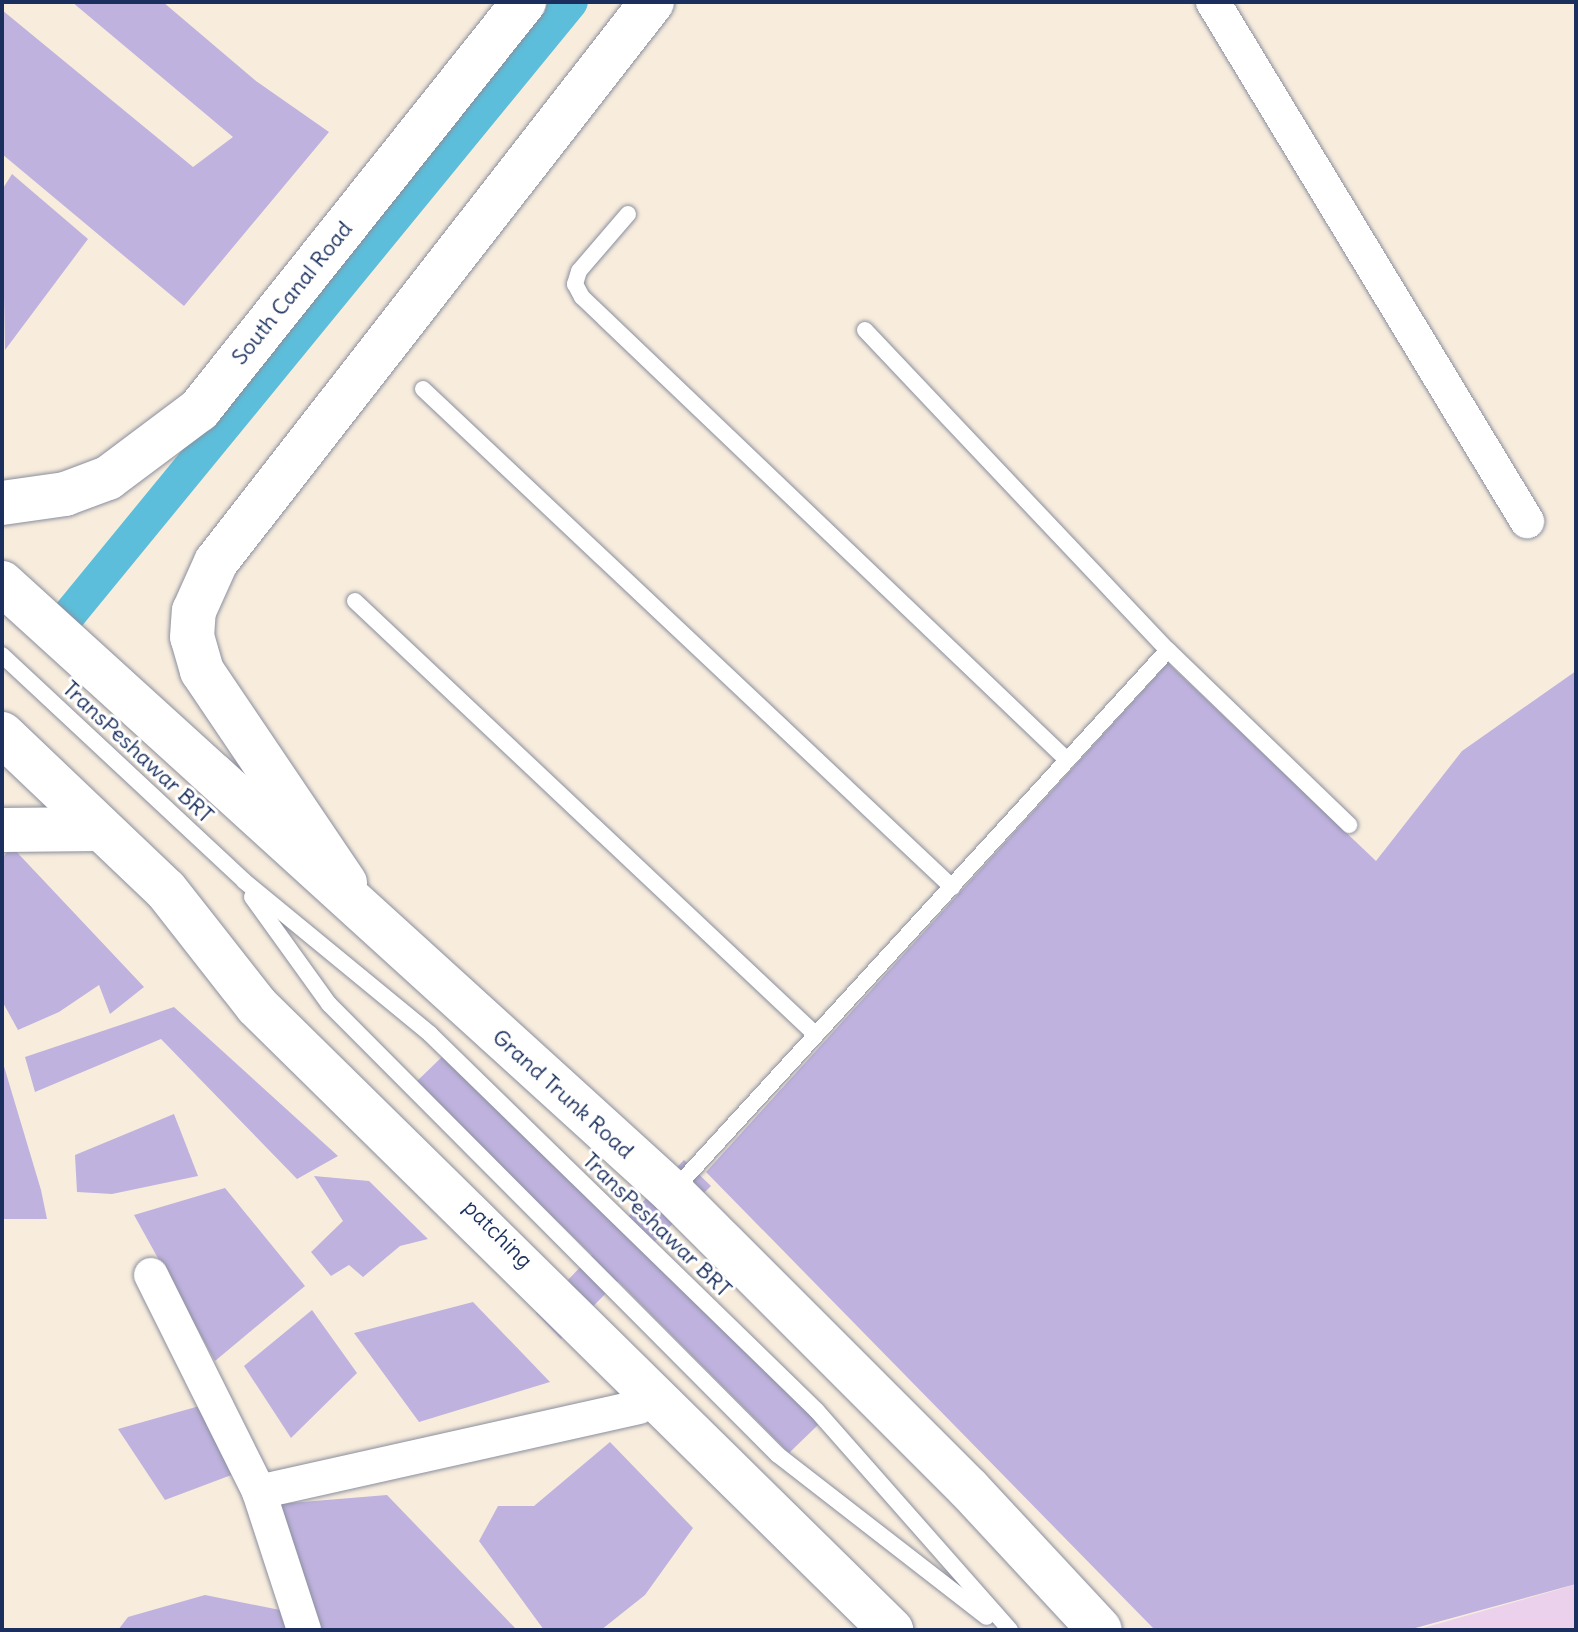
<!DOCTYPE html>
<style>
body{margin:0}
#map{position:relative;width:1578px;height:1632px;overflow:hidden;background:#f8eddd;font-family:Delius,sans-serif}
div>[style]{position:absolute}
.built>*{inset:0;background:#ebd1eb}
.canal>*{height:34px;margin:-17px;padding:0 17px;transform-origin:17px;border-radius:17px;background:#5cbeda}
.building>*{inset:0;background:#bfb2de}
.roads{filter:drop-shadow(0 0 2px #8a8e9e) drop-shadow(0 0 2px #8a8e9e)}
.lane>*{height:16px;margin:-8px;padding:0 8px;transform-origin:8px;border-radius:8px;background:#fff}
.street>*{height:34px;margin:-17px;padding:0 17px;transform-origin:17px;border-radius:17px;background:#fff}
.secondary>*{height:44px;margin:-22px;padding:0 22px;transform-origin:22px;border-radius:22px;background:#fff}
.primary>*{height:44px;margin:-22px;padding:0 22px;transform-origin:22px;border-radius:22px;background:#fff}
.highway>*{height:44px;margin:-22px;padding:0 22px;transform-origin:22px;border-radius:22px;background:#fff}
span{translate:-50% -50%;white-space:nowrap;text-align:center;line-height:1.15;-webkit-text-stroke:6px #fff;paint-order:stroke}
.street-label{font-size:22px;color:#1b2f5e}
.frame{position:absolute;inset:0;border:4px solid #1b2f5e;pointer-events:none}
</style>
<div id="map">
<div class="built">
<div style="clip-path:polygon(1576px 1584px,1576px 1630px,1416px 1630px,1560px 1589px)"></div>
</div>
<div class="canal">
<div style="left:69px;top:615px;width:792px;rotate:-50.69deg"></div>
</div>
<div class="building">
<div style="clip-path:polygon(72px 2px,163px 2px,256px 81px,329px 132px,184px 306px,2px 154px,2px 10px,193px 167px,233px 137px)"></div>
<div style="clip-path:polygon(12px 174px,88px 239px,5px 350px,2px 190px)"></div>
<div style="clip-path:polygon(1168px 663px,1376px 861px,1462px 751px,1576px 671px,1576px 1584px,1408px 1630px,1155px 1630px,706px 1172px)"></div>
<div style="clip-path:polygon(12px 847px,144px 987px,110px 1014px,99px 985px,59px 1012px,18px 1030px,2px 1001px,2px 858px)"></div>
<div style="clip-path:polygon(174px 1007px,338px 1156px,297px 1179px,161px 1039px,35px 1092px,25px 1057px)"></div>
<div style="clip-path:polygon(445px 1054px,619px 1226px,684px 1160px,711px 1186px,645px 1251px,819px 1424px,789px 1453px,618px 1281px,561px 1339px,536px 1313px,592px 1255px,415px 1083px)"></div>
<div style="clip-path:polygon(3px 1063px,41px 1190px,47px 1219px,2px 1219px)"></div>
<div style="clip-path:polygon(174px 1114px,198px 1176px,112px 1194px,77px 1192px,75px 1155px)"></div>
<div style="clip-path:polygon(314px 1176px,369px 1181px,428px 1239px,400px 1246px,363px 1277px,349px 1265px,331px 1276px,311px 1252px,343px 1221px)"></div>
<div style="clip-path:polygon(225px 1188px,305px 1286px,215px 1361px,134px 1215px)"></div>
<div style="clip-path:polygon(473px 1302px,550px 1382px,419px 1422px,354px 1333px)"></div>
<div style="clip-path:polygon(312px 1310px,357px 1373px,291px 1438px,244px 1366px)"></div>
<div style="clip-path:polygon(203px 1405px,234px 1474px,165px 1500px,118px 1429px)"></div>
<div style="clip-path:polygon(610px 1442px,693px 1528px,645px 1595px,601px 1630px,544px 1630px,479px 1541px,498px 1506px,534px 1506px)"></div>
<div style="clip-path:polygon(387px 1495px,517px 1630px,307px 1630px,278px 1504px)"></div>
<div style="clip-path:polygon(205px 1595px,280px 1610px,291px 1630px,118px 1630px,128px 1617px)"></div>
</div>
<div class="roads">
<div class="lane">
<div style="left:628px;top:214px;width:75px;rotate:130.7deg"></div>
<div style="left:579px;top:271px;width:14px;rotate:107deg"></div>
<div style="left:575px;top:284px;width:15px;rotate:62deg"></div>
<div style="left:582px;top:297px;width:671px;rotate:43.67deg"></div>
<div style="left:865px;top:330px;width:441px;rotate:46.6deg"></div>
<div style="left:1168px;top:650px;width:252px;rotate:44deg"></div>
<div style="left:423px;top:389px;width:727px;rotate:43.27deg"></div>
<div style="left:355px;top:601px;width:633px;rotate:43.27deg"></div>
<div style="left:2px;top:655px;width:331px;rotate:43deg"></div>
<div style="left:244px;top:881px;width:241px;rotate:39.4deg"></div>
<div style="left:430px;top:1034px;width:540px;rotate:44.25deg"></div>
<div style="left:817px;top:1411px;width:292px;rotate:48.6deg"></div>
<div style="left:252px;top:897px;width:132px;rotate:54.3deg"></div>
<div style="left:329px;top:1004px;width:636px;rotate:45.13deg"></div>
<div style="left:778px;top:1455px;width:264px;rotate:37.8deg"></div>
<div style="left:673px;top:1191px;width:733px;rotate:-47.54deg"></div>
</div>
<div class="street">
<div style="left:1213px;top:2px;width:607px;rotate:58.83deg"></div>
<div style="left:151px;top:1275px;width:242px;rotate:63.5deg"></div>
<div style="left:259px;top:1492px;width:145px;rotate:71.9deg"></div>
<div style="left:259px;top:1492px;width:389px;rotate:-12.6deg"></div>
</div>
<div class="secondary">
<div style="left:2px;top:830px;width:99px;rotate:-0.6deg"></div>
</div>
<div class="primary">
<div style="left:2px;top:503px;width:64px;rotate:-8.1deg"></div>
<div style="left:65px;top:494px;width:46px;rotate:-20.4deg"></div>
<div style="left:108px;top:478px;width:114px;rotate:-36.8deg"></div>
<div style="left:199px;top:410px;width:522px;rotate:-51.46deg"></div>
<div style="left:345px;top:883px;width:256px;rotate:-124deg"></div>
<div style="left:202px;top:671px;width:35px;rotate:-106deg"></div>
<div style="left:192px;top:637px;width:26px;rotate:-86deg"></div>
<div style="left:194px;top:611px;width:54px;rotate:-65.8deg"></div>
<div style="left:216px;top:562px;width:710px;rotate:-52.1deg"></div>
</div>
<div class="highway">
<div style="left:2px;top:583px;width:905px;rotate:42.27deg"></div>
<div style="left:672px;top:1192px;width:420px;rotate:45deg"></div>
<div style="left:969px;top:1489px;width:192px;rotate:47.1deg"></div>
<div style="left:2px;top:734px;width:226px;rotate:43.6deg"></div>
<div style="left:166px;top:890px;width:147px;rotate:51.9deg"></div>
<div style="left:257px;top:1006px;width:890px;rotate:44.54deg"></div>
</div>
</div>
<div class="street-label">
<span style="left:292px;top:293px;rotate:-51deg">South Canal Road</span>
<span style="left:138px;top:752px;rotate:43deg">TransPeshawar BRT</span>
<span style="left:563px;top:1094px;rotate:42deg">Grand Trunk Road</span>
<span style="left:657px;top:1225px;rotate:44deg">TransPeshawar BRT</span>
<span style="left:498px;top:1234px;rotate:45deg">patching</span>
</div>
<div class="frame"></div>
</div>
